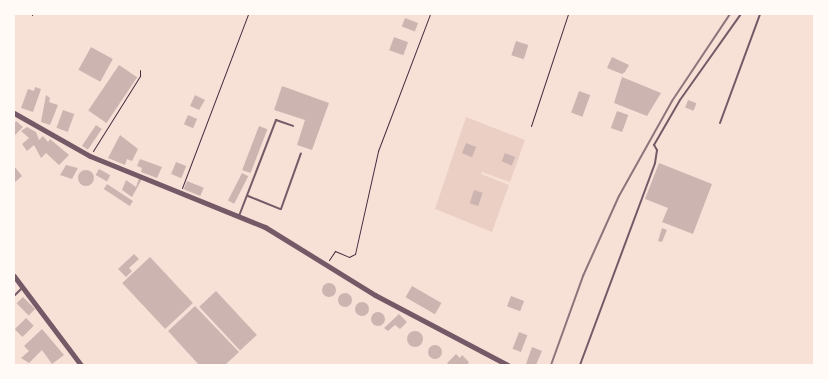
<!DOCTYPE html>
<style>
body{margin:0}
#map{position:relative;width:828px;height:379px;overflow:hidden;background:#f7e1d7;font-family:Inter,sans-serif}
div>[style]{position:absolute}
.green>*{inset:0;background:#ebcfc5}
.building>*{inset:0;background:#ccb4b1;transform-origin:0 0}
.round{border-radius:50%}
.path>*{height:1px;margin:-0.5px;padding:0 0.5px;transform-origin:0.5px;border-radius:0.5px;background:#4a2c40}
.service>*{height:2px;margin:-1px;padding:0 1px;transform-origin:1px;border-radius:1px;background:#755966}
.tertiary>*{height:5px;margin:-2.5px;padding:0 2.5px;transform-origin:2.5px;border-radius:2.5px;background:#755966}
.rail>*{height:2px;margin:-1px;padding:0 1px;transform-origin:1px;border-radius:1px;background:#8f747c}
span{translate:-50% -50%;white-space:nowrap;text-align:center;line-height:1.15;-webkit-text-stroke:4px #fffaf5;paint-order:stroke}
.frame{position:absolute;inset:0;border:15px solid #fffaf5;pointer-events:none}
</style>
<div id="map">
<div class="green">
<div style="clip-path:polygon(466px 117px,525px 140px,510px 182px,482px 172px,481px 174px,509px 185px,492px 232px,435px 209px)"></div>
</div>
<div class="building">
<div style="left:405px;top:18px;width:14px;height:9px;rotate:21deg"></div>
<div style="left:394px;top:37px;width:15px;height:14px;rotate:20deg"></div>
<div style="left:516px;top:41px;width:13px;height:15px;rotate:18deg"></div>
<div style="left:91px;top:47px;width:25px;height:26px;rotate:29deg"></div>
<div style="clip-path:polygon(612px 57px,629px 65px,625px 72px,622px 74px,607px 68px)"></div>
<div style="left:119px;top:65px;width:22px;height:55px;rotate:34deg"></div>
<div style="clip-path:polygon(622px 77px,661px 93px,647px 116px,614px 103px)"></div>
<div style="clip-path:polygon(282px 86px,329px 103px,312px 150px,297px 145px,305px 120px,274px 110px)"></div>
<div style="clip-path:polygon(35px 87px,41px 89px,33px 112px,21px 108px,28px 89px,34px 91px)"></div>
<div style="left:579px;top:91px;width:12px;height:23px;rotate:20deg"></div>
<div style="clip-path:polygon(46px 95px,50px 98px,49px 102px,58px 105px,50px 125px,41px 122px)"></div>
<div style="clip-path:polygon(195px 95px,205px 100px,199px 110px,190px 106px)"></div>
<div style="left:688px;top:100px;width:9px;height:8px;rotate:21deg"></div>
<div style="left:63px;top:110px;width:12px;height:19px;rotate:20deg"></div>
<div style="left:617px;top:111px;width:12px;height:18px;rotate:20deg"></div>
<div style="left:188px;top:115px;width:10px;height:10px;rotate:24deg"></div>
<div style="clip-path:polygon(16px 121px,23px 127px,15px 135px,14px 124px)"></div>
<div style="left:96px;top:125px;width:7px;height:25px;rotate:34deg"></div>
<div style="left:259px;top:126px;width:9px;height:47px;rotate:21deg"></div>
<div style="clip-path:polygon(27px 127px,36px 132px,39px 140px,43px 136px,48px 142px,50px 139px,69px 155px,59px 165px,46px 153px,41px 158px,34px 145px,27px 151px,22px 144px,29px 138px,21px 131px)"></div>
<div style="clip-path:polygon(120px 135px,138px 149px,132px 161px,127px 159px,125px 165px,108px 158px)"></div>
<div style="left:466px;top:143px;width:11px;height:11px;rotate:22deg"></div>
<div style="left:505px;top:153px;width:11px;height:9px;rotate:22deg"></div>
<div style="clip-path:polygon(140px 159px,162px 167px,157px 178px,141px 172px,142px 168px,137px 166px)"></div>
<div style="left:176px;top:162px;width:11px;height:13px;rotate:22deg"></div>
<div style="clip-path:polygon(659px 163px,712px 184px,693px 234px,662px 222px,668px 208px,645px 199px)"></div>
<div style="clip-path:polygon(66px 165px,78px 168px,72px 179px,60px 175px)"></div>
<div style="clip-path:polygon(14px 166px,22px 176px,14px 183px)"></div>
<div style="left:99px;top:169px;width:13px;height:7px;rotate:29deg"></div>
<div class="round" style="left:78px;top:170px;width:16px;height:16px"></div>
<div style="left:242px;top:173px;width:7px;height:31px;rotate:27deg"></div>
<div style="clip-path:polygon(139px 178px,142px 179px,132px 197px,122px 190px,126px 180px,136px 187px)"></div>
<div style="left:187px;top:181px;width:18px;height:9px;rotate:22deg"></div>
<div style="left:107px;top:184px;width:31px;height:6px;rotate:33deg"></div>
<div style="left:474px;top:190px;width:9px;height:14px;rotate:18deg"></div>
<div style="clip-path:polygon(662px 228px,667px 230px,662px 242px,658px 241px)"></div>
<div style="clip-path:polygon(134px 254px,139px 259px,129px 268px,132px 271px,126px 277px,118px 269px)"></div>
<div style="left:150px;top:257px;width:63px;height:38px;rotate:47deg"></div>
<div class="round" style="left:322px;top:283px;width:14px;height:14px"></div>
<div style="left:412px;top:286px;width:34px;height:13px;rotate:30deg"></div>
<div style="left:216px;top:291px;width:60px;height:23px;rotate:47deg"></div>
<div class="round" style="left:338px;top:293px;width:14px;height:14px"></div>
<div style="left:511px;top:296px;width:14px;height:11px;rotate:21deg"></div>
<div style="left:23px;top:297px;width:17px;height:9px;rotate:45deg"></div>
<div class="round" style="left:355px;top:302px;width:14px;height:14px"></div>
<div style="clip-path:polygon(195px 306px,239px 352px,225px 365px,199px 365px,168px 331px)"></div>
<div class="round" style="left:371px;top:312px;width:14px;height:14px"></div>
<div style="clip-path:polygon(399px 314px,407px 322px,400px 329px,395px 325px,388px 331px,384px 328px)"></div>
<div style="left:26px;top:318px;width:11px;height:16px;rotate:45deg"></div>
<div style="clip-path:polygon(42px 329px,64px 355px,52px 364px,42px 350px,29px 363px,21px 358px,29px 351px,24px 346px)"></div>
<div class="round" style="left:407px;top:331px;width:16px;height:16px"></div>
<div style="left:519px;top:332px;width:9px;height:18px;rotate:21deg"></div>
<div class="round" style="left:428px;top:345px;width:14px;height:14px"></div>
<div style="clip-path:polygon(532px 347px,542px 351px,536px 365px,526px 364px)"></div>
<div style="clip-path:polygon(456px 354px,460px 358px,462px 355px,469px 362px,467px 365px,449px 365px,447px 363px)"></div>
</div>
<div class="path">
<div style="left:32px;top:15px;width:1px;rotate:-90deg"></div>
<div style="left:531px;top:126px;width:118px;rotate:-71.7deg"></div>
<div style="left:93px;top:151px;width:89px;rotate:-57.9deg"></div>
<div style="left:140px;top:76px;width:6px;rotate:-90deg"></div>
<div style="left:182px;top:188px;width:186px;rotate:-69.2deg"></div>
<div style="left:329px;top:260px;width:11px;rotate:-56deg"></div>
<div style="left:335px;top:251px;width:15px;rotate:23deg"></div>
<div style="left:349px;top:257px;width:7px;rotate:-27deg"></div>
<div style="left:355px;top:254px;width:106px;rotate:-77.4deg"></div>
<div style="left:378px;top:151px;width:147px;rotate:-69.2deg"></div>
</div>
<div class="service">
<div style="left:720px;top:123px;width:116px;rotate:-69.8deg"></div>
<div style="left:248px;top:196px;width:35px;rotate:22deg"></div>
<div style="left:281px;top:209px;width:59px;rotate:-70.3deg"></div>
<div style="left:239px;top:216px;width:103px;rotate:-68.9deg"></div>
<div style="left:276px;top:120px;width:18px;rotate:19deg"></div>
<div style="left:14px;top:296px;width:10px;rotate:-45deg"></div>
<div style="left:580px;top:365px;width:215px;rotate:-69.6deg"></div>
<div style="left:655px;top:163px;width:13px;rotate:-81deg"></div>
<div style="left:657px;top:150px;width:6px;rotate:-121deg"></div>
<div style="left:654px;top:145px;width:52px;rotate:-60deg"></div>
<div style="left:680px;top:100px;width:105px;rotate:-54.7deg"></div>
</div>
<div class="tertiary">
<div style="left:14px;top:113px;width:87px;rotate:29.5deg"></div>
<div style="left:90px;top:156px;width:189px;rotate:22.1deg"></div>
<div style="left:265px;top:227px;width:129px;rotate:31.7deg"></div>
<div style="left:375px;top:295px;width:150px;rotate:27.8deg"></div>
<div style="left:14px;top:276px;width:111px;rotate:53deg"></div>
</div>
<div class="rail">
<div style="left:551px;top:365px;width:95px;rotate:-70.2deg"></div>
<div style="left:583px;top:276px;width:88px;rotate:-65.8deg"></div>
<div style="left:619px;top:196px;width:109px;rotate:-60.8deg"></div>
<div style="left:672px;top:101px;width:105px;rotate:-56.3deg"></div>
</div>
<div class="frame"></div>
</div>
